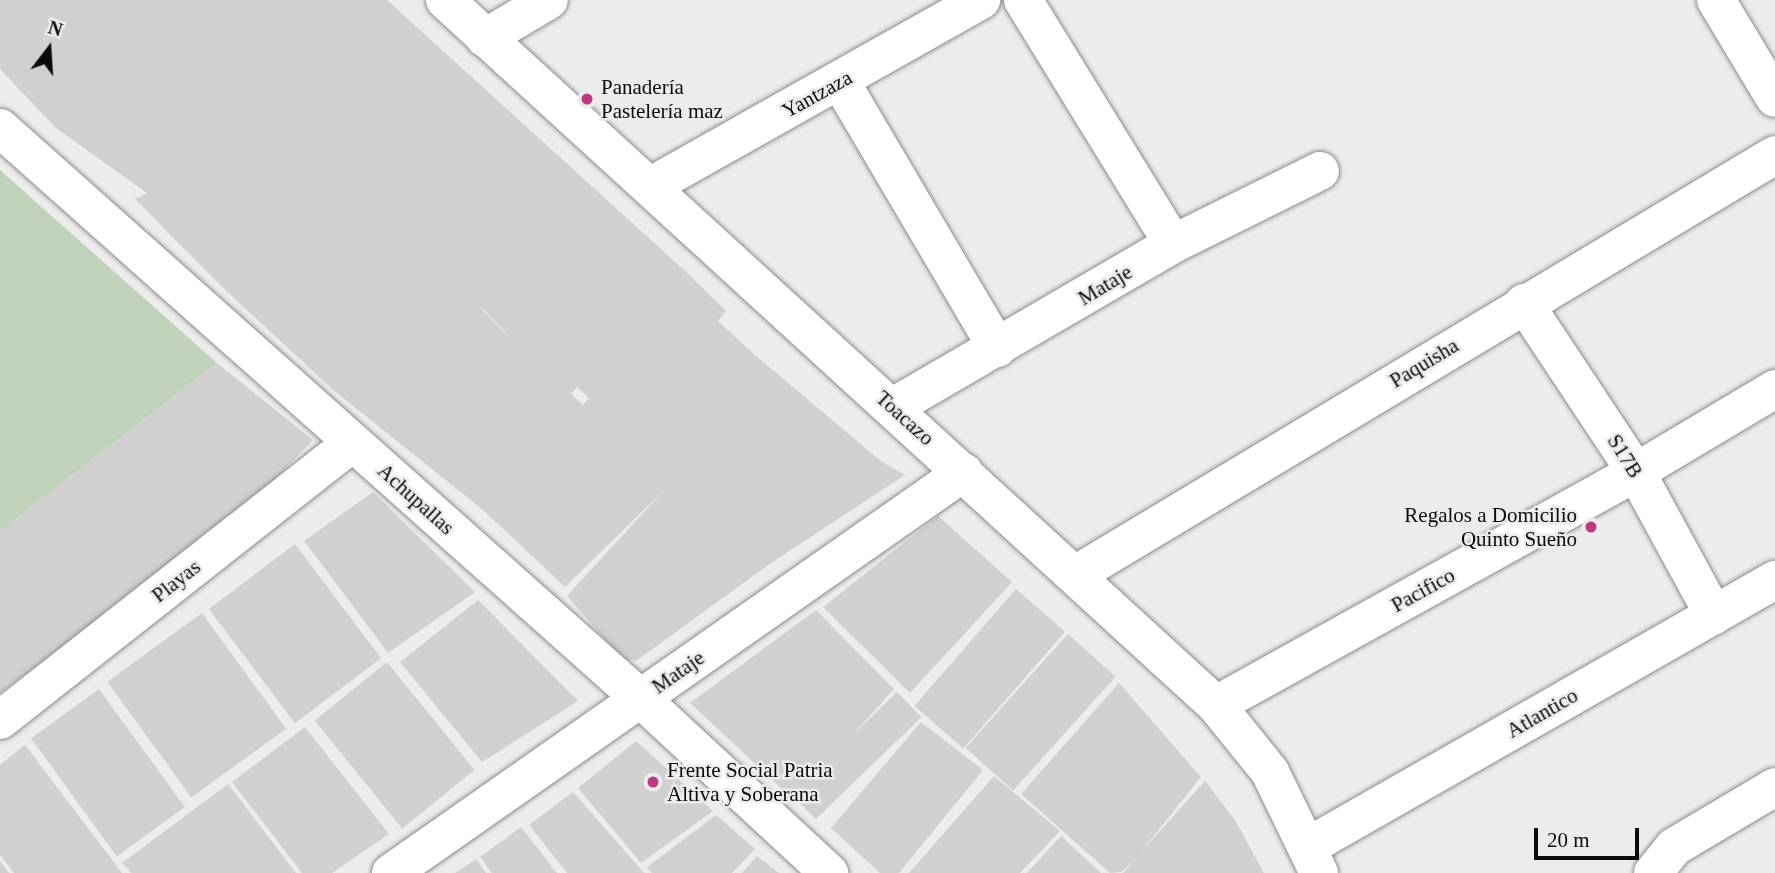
<!DOCTYPE html>
<meta charset="utf-8">
<style>
body{margin:0}
#map{position:relative;width:1775px;height:873px;overflow:hidden;background:#ececed;font-family:"Times New Roman",serif}
div>[style]{position:absolute}
.green>*{inset:0;background:#c0d2b9}
.building>*{inset:0;background:#d1d0d0;transform-origin:0 0}
.roads{filter:drop-shadow(0 0 2px #8d8d8e) drop-shadow(0 0 2px #8d8d8e)}
.minor>*{height:38px;margin:-19px;padding:0 19px;transform-origin:19px;border-radius:19px;background:#fff}
.dots>*{width:19px;height:19px;translate:-50% -50%;box-sizing:border-box;border:4px solid #ececed;border-radius:50%}
span{translate:-50% -50%;white-space:nowrap;text-align:center;line-height:1.15;-webkit-text-stroke:5px #ececed;paint-order:stroke}
.poi-label{font-size:21px;color:#0b0b0c}
.left{translate:0 -50%;text-align:left}
.right{translate:-100% -50%;text-align:right}
.street-label{font-size:21px;color:#0b0b0c}
.north{position:absolute;left:14px;top:14px;width:70px;height:70px;-webkit-text-stroke:5px #ececed;paint-order:stroke;rotate:17deg;font-size:19px;font-weight:700;line-height:28px;text-align:center;color:#0b0b0c}
.north::after{content:'';display:block;margin:auto;width:24px;height:32px;background:#0b0b0c;clip-path:polygon(50% 0,100% 100%,50% 72%,0 100%)}
.scale{position:absolute;left:1534px;top:828px;width:105px;height:32px;box-sizing:border-box;border:4px solid #0b0b0c;border-top:0;padding-left:9px;font-size:21px;line-height:24px;white-space:nowrap;color:#0b0b0c;-webkit-text-stroke:5px #ececed;paint-order:stroke}
</style>
<div id="map">
<div class="green">
<div style="clip-path:polygon(0 170px,217px 363px,0 531px)"></div>
</div>
<div class="building">
<div style="clip-path:polygon(evenodd,0 0,387px 0,684px 270px,726px 311px,718px 321px,756px 356px,882px 462px,905px 475px,771px 563px,636px 661px,622px 659px,567px 596px,664px 490px,565px 587px,483px 510px,332px 389px,221px 286px,135px 199px,147px 193px,56px 128px,0 69px,0 0,481px 308px,482px 308px,511px 338px,499px 327px,481px 308px,0 0,577px 387px,589px 398px,583px 405px,571px 394px,577px 387px)"></div>
<div style="clip-path:polygon(217px 363px,313px 440px,261px 493px,207px 531px,165px 571px,0 693px,0 531px)"></div>
<div style="clip-path:polygon(373px 492px,475px 592px,388px 653px,304px 541px)"></div>
<div style="clip-path:polygon(938px 516px,1012px 582px,910px 693px,823px 607px)"></div>
<div style="left:295px;top:544px;width:143px;height:108px;rotate:53deg"></div>
<div style="left:1016px;top:589px;width:65px;height:155px;rotate:41deg"></div>
<div style="clip-path:polygon(478px 600px,578px 701px,482px 762px,400px 662px)"></div>
<div style="clip-path:polygon(816px 610px,894px 689px,794px 800px,690px 703px)"></div>
<div style="left:202px;top:613px;width:143px;height:117px;rotate:54deg"></div>
<div style="left:1068px;top:634px;width:64px;height:153px;rotate:42deg"></div>
<div style="left:387px;top:662px;width:139px;height:93px;rotate:51deg"></div>
<div style="clip-path:polygon(1119px 683px,1201px 777px,1140px 853px,1205px 781px,1235px 820px,1264px 873px,1123px 873px,1135px 859px,1121px 872px,1110px 873px,1021px 794px)"></div>
<div style="left:99px;top:689px;width:146px;height:84px;rotate:54deg"></div>
<div style="left:897px;top:692px;width:35px;height:147px;rotate:46deg"></div>
<div style="clip-path:polygon(921px 722px,983px 770px,899px 873px,880px 873px,831px 828px)"></div>
<div style="clip-path:polygon(305px 727px,389px 834px,332px 873px,302px 873px,232px 782px)"></div>
<div style="clip-path:polygon(636px 741px,713px 811px,641px 863px,578px 788px)"></div>
<div style="clip-path:polygon(25px 745px,122px 873px,14px 873px,0 855px,0 765px)"></div>
<div style="clip-path:polygon(994px 776px,1060px 831px,1020px 873px,909px 873px)"></div>
<div style="clip-path:polygon(228px 784px,296px 873px,131px 873px,122px 863px)"></div>
<div style="clip-path:polygon(573px 792px,644px 873px,567px 873px,529px 825px)"></div>
<div style="clip-path:polygon(716px 815px,755px 849px,732px 873px,652px 873px,647px 867px)"></div>
<div style="clip-path:polygon(521px 827px,557px 873px,492px 873px,480px 857px)"></div>
<div style="clip-path:polygon(1061px 836px,1101px 873px,1027px 873px)"></div>
<div style="clip-path:polygon(757px 856px,779px 873px,742px 873px)"></div>
<div style="clip-path:polygon(476px 859px,486px 873px,455px 873px)"></div>
<div style="clip-path:polygon(0 861px,9px 873px,0 873px)"></div>
</div>
<div class="roads">
<div class="minor">
<div style="left:445px;top:0;width:1045px;rotate:42.44deg"></div>
<div style="left:1216px;top:705px;width:86px;rotate:51.1deg"></div>
<div style="left:1270px;top:772px;width:112px;rotate:64.1deg"></div>
<div style="left:1023px;top:0;width:286px;rotate:58.4deg"></div>
<div style="left:1716px;top:0;width:114px;rotate:59deg"></div>
<div style="left:485px;top:38px;width:74px;rotate:-30.7deg"></div>
<div style="left:840px;top:81px;width:310px;rotate:59.5deg"></div>
<div style="left:0;top:128px;width:857px;rotate:41.69deg"></div>
<div style="left:640px;top:698px;width:258px;rotate:42.8deg"></div>
<div style="left:651px;top:186px;width:379px;rotate:-29.4deg"></div>
<div style="left:1524px;top:303px;width:203px;rotate:56.5deg"></div>
<div style="left:1636px;top:472px;width:163px;rotate:61.4deg"></div>
<div style="left:893px;top:407px;width:324px;rotate:-30.2deg"></div>
<div style="left:1173px;top:244px;width:164px;rotate:-26.4deg"></div>
<div style="left:1075px;top:575px;width:816px;rotate:-30.96deg"></div>
<div style="left:1216px;top:705px;width:480px;rotate:-29deg"></div>
<div style="left:1636px;top:472px;width:162px;rotate:-30.8deg"></div>
<div style="left:0;top:720px;width:448px;rotate:-38.2deg"></div>
<div style="left:1309px;top:846px;width:537px;rotate:-29.72deg"></div>
<div style="left:391px;top:873px;width:699px;rotate:-34.99deg"></div>
<div style="left:1653px;top:873px;width:33px;rotate:-51deg"></div>
<div style="left:1674px;top:847px;width:117px;rotate:-30.7deg"></div>
</div>
</div>
<div class="dots">
<div style="left:587px;top:99px;background:#be3b82"></div>
<div style="left:1591px;top:527px;background:#be3b82"></div>
<div style="left:653px;top:782px;background:#be3b82"></div>
</div>
<div class="poi-label">
<span class="left" style="left:601px;top:99px">Panadería<br>Pastelería maz</span>
<span class="right" style="left:1577px;top:527px">Regalos a Domicilio<br>Quinto Sueño</span>
<span class="left" style="left:667px;top:782px">Frente Social Patria<br>Altiva y Soberana</span>
</div>
<div class="street-label">
<span style="left:817px;top:94px;rotate:-29deg">Yantzaza</span>
<span style="left:1105px;top:285px;rotate:-31deg">Mataje</span>
<span style="left:1424px;top:363px;rotate:-31deg">Paquisha</span>
<span style="left:905px;top:418px;rotate:42deg">Toacazo</span>
<span style="left:1625px;top:456px;rotate:58deg">S17B</span>
<span style="left:416px;top:499px;rotate:42deg">Achupallas</span>
<span style="left:176px;top:581px;rotate:-38deg">Playas</span>
<span style="left:1423px;top:590px;rotate:-29deg">Pacifico</span>
<span style="left:678px;top:672px;rotate:-35deg">Mataje</span>
<span style="left:1542px;top:713px;rotate:-30deg">Atlantico</span>
</div>
<div class="north">N</div>
<div class="scale">20 m</div>
</div>
